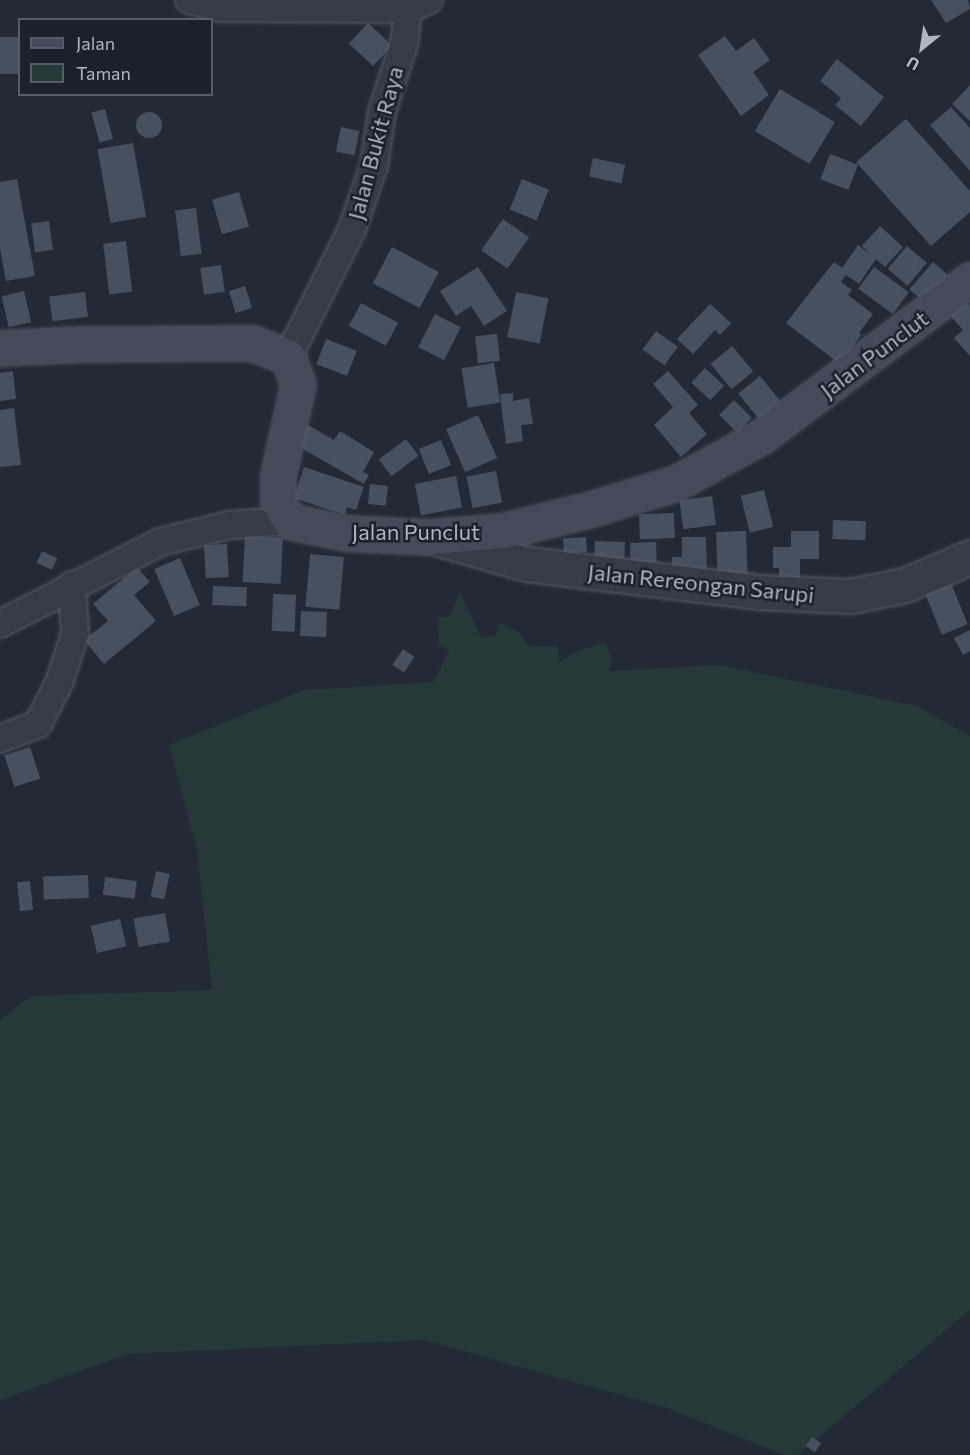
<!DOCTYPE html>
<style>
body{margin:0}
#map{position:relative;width:970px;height:1455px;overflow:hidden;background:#212a35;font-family:Commissioner,sans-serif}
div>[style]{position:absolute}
.green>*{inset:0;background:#263838}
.building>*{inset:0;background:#47515e;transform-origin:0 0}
.round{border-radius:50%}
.roads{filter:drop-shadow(0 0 2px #525963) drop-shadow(0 0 2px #525963)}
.minor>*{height:26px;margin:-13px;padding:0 13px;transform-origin:13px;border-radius:13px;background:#343c46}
.tertiary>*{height:33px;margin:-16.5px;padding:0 16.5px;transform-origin:16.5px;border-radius:16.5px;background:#343c46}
.secondary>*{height:33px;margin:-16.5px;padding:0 16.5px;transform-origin:16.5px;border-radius:16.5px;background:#434b58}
span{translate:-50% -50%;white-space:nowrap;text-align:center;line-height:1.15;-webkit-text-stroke:5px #1a212a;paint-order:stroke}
.street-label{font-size:22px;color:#aeb6c2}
.legend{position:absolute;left:18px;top:18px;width:195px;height:78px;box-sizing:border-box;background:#1a212a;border:2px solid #555d67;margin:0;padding:8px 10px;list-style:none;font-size:18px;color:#aeb6c2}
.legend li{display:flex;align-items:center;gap:12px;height:30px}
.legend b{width:30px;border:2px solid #555d67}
.north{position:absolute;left:892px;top:18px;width:60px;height:60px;-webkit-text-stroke:4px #1a212a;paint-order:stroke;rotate:210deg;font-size:16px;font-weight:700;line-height:24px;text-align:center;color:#aeb6c2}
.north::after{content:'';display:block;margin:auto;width:21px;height:27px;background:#aeb6c2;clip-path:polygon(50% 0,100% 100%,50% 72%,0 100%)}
</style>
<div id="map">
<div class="green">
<div style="clip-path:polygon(460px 592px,481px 638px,495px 636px,500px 622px,520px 633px,529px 646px,557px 646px,559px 662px,573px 653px,605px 642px,612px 659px,609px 671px,719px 665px,917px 706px,970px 736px,970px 1310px,798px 1455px,784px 1455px,667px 1408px,424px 1340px,128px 1354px,0 1400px,0 1020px,31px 996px,212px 990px,197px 850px,169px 745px,304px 690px,434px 682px,449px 650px,439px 645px,438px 618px,450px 616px)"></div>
</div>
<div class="building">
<div style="clip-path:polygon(931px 0,968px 0,970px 9px,946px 23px)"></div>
<div style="left:368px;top:23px;width:33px;height:28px;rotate:43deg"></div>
<div style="clip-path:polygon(725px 36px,736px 51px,754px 38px,770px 60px,753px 72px,769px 95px,741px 116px,698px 55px)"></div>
<div style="left:20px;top:37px;width:37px;height:20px;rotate:90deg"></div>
<div style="clip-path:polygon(837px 59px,884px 97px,861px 126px,835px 105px,841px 98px,820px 81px)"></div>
<div style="clip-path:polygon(970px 85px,970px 121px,952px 104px)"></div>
<div style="left:780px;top:89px;width:64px;height:49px;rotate:31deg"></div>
<div style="clip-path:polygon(951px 107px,970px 128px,970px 171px,930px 125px)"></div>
<div style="left:105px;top:109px;width:31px;height:14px;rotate:75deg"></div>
<div class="round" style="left:136px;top:112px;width:26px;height:26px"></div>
<div style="clip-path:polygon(906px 119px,970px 191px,970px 212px,931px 246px,856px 162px)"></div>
<div style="left:341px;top:127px;width:19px;height:25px;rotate:12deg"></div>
<div style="left:133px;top:143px;width:75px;height:36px;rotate:80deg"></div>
<div style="left:830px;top:154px;width:30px;height:27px;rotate:21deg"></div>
<div style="left:593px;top:158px;width:33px;height:19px;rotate:12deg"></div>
<div style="clip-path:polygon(17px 179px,35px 276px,6px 281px,0 249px,0 182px)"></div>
<div style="left:522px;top:179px;width:29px;height:33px;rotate:22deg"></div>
<div style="left:239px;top:192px;width:36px;height:28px;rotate:74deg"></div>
<div style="left:196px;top:208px;width:46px;height:21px;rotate:83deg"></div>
<div style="left:503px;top:219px;width:32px;height:38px;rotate:35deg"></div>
<div style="left:49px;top:221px;width:29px;height:18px;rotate:82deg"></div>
<div style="clip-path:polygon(880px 226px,903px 247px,885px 267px,876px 259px,859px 284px,846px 275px,841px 282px,852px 290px,848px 295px,873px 314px,859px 333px,861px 335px,840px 364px,786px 323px,834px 262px,842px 268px,858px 245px,871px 255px,862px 246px)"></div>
<div style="left:126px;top:241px;width:51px;height:23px;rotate:83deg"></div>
<div style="left:907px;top:246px;width:26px;height:30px;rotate:40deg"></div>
<div style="left:392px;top:247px;width:53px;height:41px;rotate:28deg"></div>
<div style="left:933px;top:262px;width:21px;height:36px;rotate:41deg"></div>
<div style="left:221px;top:265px;width:27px;height:21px;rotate:82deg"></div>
<div style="clip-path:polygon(478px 267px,507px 311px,484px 326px,471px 306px,456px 316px,440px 291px)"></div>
<div style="left:874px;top:267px;width:43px;height:27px;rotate:36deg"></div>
<div style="left:245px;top:286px;width:23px;height:17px;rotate:72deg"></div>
<div style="left:24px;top:291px;width:32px;height:23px;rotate:77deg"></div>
<div style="left:85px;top:292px;width:25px;height:36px;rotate:83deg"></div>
<div style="left:516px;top:292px;width:33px;height:46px;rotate:11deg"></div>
<div style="clip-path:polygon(964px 299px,970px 306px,970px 356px,954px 338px,963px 330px,948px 313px)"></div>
<div style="left:361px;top:303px;width:42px;height:26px;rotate:28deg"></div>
<div style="clip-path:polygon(710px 304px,731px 323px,720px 335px,715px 330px,693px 354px,677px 339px)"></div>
<div style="left:435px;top:314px;width:29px;height:37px;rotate:27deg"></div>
<div style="left:656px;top:331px;width:27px;height:23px;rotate:36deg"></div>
<div style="left:497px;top:334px;width:27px;height:22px;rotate:84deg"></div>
<div style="left:326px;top:339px;width:33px;height:27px;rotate:21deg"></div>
<div style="left:732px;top:346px;width:33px;height:28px;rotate:50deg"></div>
<div style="left:494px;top:363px;width:40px;height:33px;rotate:81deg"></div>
<div style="left:705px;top:368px;width:26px;height:20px;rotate:43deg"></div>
<div style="clip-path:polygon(13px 371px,16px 399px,0 401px,0 373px)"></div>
<div style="clip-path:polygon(668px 371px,698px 405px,689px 413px,707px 434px,681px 457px,654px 425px,673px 407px,653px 384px)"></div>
<div style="left:760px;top:376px;width:32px;height:28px;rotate:51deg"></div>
<div style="clip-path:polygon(513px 393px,513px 401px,529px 398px,533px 424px,521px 425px,523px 441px,506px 444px,500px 394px)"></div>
<div style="left:734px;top:400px;width:25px;height:21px;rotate:45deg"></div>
<div style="clip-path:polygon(14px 408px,21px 465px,0 467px,0 410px)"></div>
<div style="left:478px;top:415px;width:47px;height:35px;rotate:66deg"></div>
<div style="clip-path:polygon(308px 425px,334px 440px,340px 431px,374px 452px,363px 472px,369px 475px,364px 484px,296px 445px)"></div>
<div style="left:406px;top:439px;width:21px;height:34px;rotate:53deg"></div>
<div style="left:441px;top:440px;width:27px;height:24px;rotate:68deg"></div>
<div style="clip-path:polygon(304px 467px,364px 487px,356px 510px,347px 507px,345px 515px,294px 498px)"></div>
<div style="left:496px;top:471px;width:32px;height:30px;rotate:79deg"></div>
<div style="left:456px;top:476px;width:32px;height:42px;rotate:79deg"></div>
<div style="left:370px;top:484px;width:18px;height:20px;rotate:6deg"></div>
<div style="left:764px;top:490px;width:38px;height:24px;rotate:76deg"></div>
<div style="left:712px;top:496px;width:29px;height:33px;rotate:82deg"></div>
<div style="left:674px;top:513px;width:25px;height:35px;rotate:88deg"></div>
<div style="left:833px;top:520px;width:33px;height:19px;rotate:2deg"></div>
<div style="left:746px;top:531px;width:46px;height:30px;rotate:88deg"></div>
<div style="clip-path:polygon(791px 531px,819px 531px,819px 559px,800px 559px,800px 583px,779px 584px,779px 568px,773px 568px,773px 547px,791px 547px)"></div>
<div style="left:245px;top:536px;width:38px;height:46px;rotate:3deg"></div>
<div style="left:586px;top:537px;width:15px;height:23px;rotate:86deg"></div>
<div style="clip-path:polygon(682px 537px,706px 537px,707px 570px,672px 569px,672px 557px,682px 557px)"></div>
<div style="left:595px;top:541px;width:30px;height:20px;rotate:2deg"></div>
<div style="left:656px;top:542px;width:27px;height:26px;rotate:88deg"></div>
<div style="left:227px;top:544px;width:33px;height:23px;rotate:87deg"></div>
<div style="left:42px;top:551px;width:17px;height:13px;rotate:25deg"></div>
<div style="left:310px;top:554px;width:34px;height:53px;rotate:5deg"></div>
<div style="left:180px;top:558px;width:51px;height:28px;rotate:67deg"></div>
<div style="clip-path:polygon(137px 567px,150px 582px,134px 595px,156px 621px,104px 664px,84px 640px,108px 621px,93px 604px)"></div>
<div style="left:949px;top:578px;width:50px;height:28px;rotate:68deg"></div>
<div style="left:213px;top:586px;width:34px;height:19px;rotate:2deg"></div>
<div style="left:273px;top:594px;width:23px;height:37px;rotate:2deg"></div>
<div style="left:301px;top:611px;width:26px;height:25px;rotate:2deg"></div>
<div style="clip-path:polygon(970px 630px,970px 651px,963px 655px,954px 638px)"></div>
<div style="left:403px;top:649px;width:14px;height:19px;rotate:34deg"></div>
<div style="left:30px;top:747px;width:33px;height:27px;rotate:72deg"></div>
<div style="left:156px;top:871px;width:14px;height:26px;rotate:12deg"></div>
<div style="left:88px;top:875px;width:23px;height:45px;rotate:88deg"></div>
<div style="left:105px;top:877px;width:32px;height:18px;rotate:7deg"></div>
<div style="left:30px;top:881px;width:29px;height:13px;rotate:84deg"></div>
<div style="left:165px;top:913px;width:29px;height:32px;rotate:80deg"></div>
<div style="left:120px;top:919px;width:28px;height:30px;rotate:77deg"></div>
<div style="left:812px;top:1437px;width:11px;height:11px;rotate:34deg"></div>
</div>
<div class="roads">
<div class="minor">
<div style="left:189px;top:0;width:33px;rotate:14deg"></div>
<div style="left:221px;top:8px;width:187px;rotate:0.3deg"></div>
<div style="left:408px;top:9px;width:23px;rotate:-23deg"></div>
<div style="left:288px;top:357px;width:143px;rotate:-63.4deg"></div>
<div style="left:352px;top:229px;width:67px;rotate:-70.8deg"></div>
<div style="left:374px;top:166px;width:55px;rotate:-81.6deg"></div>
<div style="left:382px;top:112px;width:71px;rotate:-72.1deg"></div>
<div style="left:404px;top:44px;width:35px;rotate:-83deg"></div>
<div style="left:0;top:624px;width:180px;rotate:-27.1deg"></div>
<div style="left:160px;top:542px;width:71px;rotate:-13.8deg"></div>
<div style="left:229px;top:525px;width:60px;rotate:-3.8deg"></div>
<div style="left:0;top:739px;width:41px;rotate:-21.5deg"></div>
<div style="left:38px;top:724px;width:46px;rotate:-62.9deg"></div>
<div style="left:59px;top:683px;width:52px;rotate:-71.9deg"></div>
<div style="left:75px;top:634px;width:49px;rotate:-93.5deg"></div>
</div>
<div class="tertiary">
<div style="left:432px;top:537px;width:99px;rotate:15.9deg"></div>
<div style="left:527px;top:564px;width:235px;rotate:6.9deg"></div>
<div style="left:760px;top:592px;width:91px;rotate:2.5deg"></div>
<div style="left:851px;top:596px;width:55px;rotate:-11.5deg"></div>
<div style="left:905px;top:585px;width:71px;rotate:-23.3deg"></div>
</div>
<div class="secondary">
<div style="left:0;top:348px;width:82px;rotate:-2.8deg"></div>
<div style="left:82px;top:344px;width:170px;rotate:-0.3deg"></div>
<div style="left:252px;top:343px;width:39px;rotate:21deg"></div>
<div style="left:288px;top:357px;width:29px;rotate:70deg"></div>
<div style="left:298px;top:384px;width:94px;rotate:102.3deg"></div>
<div style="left:278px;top:476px;width:25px;rotate:90deg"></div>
<div style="left:278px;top:501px;width:23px;rotate:61deg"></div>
<div style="left:289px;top:521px;width:57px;rotate:12.1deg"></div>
<div style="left:345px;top:533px;width:85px;rotate:2.7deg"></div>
<div style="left:430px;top:537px;width:73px;rotate:-4.7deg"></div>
<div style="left:503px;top:531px;width:91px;rotate:-14deg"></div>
<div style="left:591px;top:509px;width:89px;rotate:-17deg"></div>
<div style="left:676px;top:483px;width:98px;rotate:-28.7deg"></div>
<div style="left:762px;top:436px;width:260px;rotate:-36.9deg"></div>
</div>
</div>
<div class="street-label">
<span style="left:375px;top:143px;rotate:-75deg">Jalan Bukit Raya</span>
<span style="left:874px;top:354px;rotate:-37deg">Jalan Punclut</span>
<span style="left:416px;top:532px">Jalan Punclut</span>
<span style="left:701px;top:583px;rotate:6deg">Jalan Rereongan Sarupi</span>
</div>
<ul class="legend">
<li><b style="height:8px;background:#434b58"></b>Jalan</li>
<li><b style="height:16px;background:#263838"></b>Taman</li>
</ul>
<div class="north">U</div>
</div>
